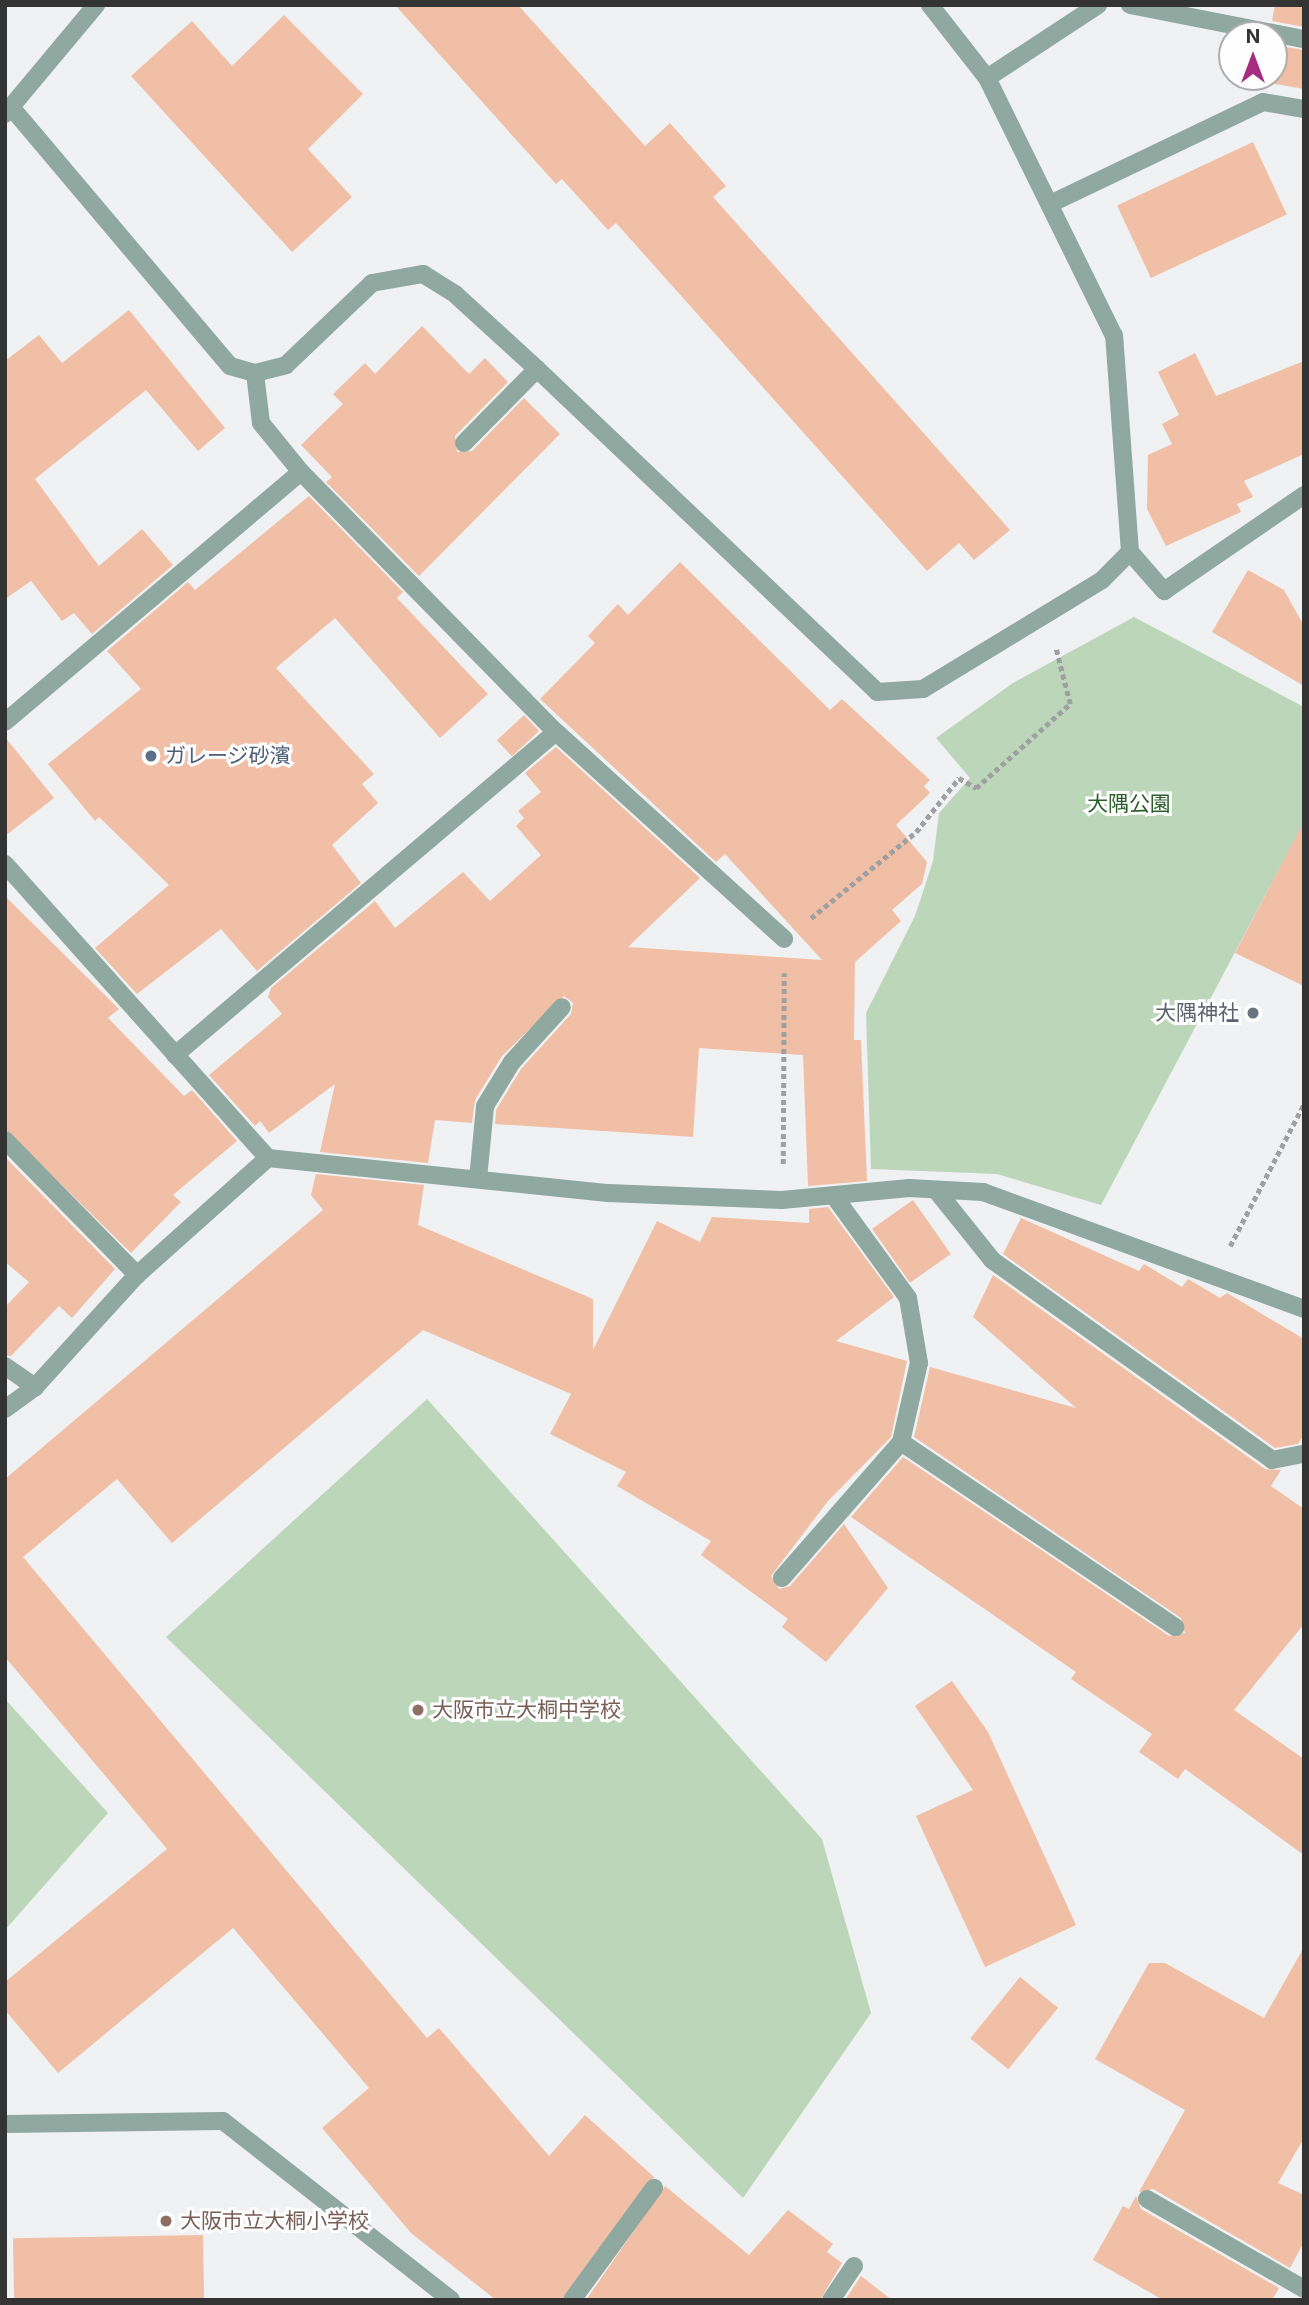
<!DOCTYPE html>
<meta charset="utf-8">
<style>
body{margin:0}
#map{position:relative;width:1309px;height:2305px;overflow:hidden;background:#f0f1f3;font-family:Inter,"Noto Sans JP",sans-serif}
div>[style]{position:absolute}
.green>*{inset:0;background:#bcd6ba}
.building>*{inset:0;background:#f1bfa6;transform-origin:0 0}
.path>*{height:4.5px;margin-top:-2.25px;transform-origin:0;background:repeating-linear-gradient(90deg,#9fa0a1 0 5px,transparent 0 8.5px)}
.minor>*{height:18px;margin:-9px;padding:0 9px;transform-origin:9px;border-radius:9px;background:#8fa8a0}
.dots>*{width:19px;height:19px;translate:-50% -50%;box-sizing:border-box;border:4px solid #fefeff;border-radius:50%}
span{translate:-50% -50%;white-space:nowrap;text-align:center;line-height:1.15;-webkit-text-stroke:6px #fefeff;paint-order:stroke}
.service-label{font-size:21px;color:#4e5e75}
.left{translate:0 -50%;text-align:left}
.park-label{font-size:21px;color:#2c5e2a}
.worship-label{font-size:21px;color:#5b616d}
.right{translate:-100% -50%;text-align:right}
.education-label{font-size:21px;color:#785e54}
.frame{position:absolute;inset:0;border:7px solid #333334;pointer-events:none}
.north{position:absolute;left:1218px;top:21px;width:70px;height:70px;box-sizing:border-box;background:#fefeff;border:2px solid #adadae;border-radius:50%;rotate:0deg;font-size:19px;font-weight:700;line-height:28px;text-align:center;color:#333334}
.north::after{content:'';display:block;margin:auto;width:24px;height:32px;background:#a62c82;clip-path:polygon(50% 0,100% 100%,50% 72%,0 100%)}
</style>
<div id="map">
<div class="green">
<div style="clip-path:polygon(1134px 617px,1304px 707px,1304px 822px,1101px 1205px,997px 1174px,871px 1169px,866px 1013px,915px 916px,933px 861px,939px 813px,970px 778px,936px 738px,1013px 683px)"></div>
<div style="clip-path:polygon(427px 1399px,822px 1839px,871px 2013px,743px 2198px,166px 1637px)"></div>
<div style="clip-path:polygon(5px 1699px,108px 1813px,5px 1930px)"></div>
</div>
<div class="building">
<div style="clip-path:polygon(395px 5px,518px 5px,645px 146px,670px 123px,726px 186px,713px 197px,1010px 530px,974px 560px,959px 543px,927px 571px,616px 223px,608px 230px,562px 179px,556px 184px)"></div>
<div style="clip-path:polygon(1275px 5px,1304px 5px,1304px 27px,1272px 21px)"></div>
<div style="clip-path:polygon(284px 15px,363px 94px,308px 149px,352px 197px,292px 252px,131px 76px,192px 21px,232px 66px)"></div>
<div style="clip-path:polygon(1274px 45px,1304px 50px,1304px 89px,1264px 82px,1274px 77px)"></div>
<div style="left:1253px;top:142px;width:80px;height:150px;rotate:65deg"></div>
<div style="clip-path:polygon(129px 310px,225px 428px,198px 451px,146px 390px,35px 479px,99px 566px,142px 529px,173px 565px,92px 634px,74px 613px,62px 621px,31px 581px,5px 599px,5px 361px,39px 335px,62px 363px)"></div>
<div style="clip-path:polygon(422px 326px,469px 374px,485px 358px,508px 382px,455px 436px,457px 452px,472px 451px,524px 398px,560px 434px,419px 576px,326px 482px,332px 477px,301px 445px,343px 404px,333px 394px,365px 363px,375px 374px)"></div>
<div style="clip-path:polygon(1195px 353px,1216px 396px,1304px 361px,1304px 454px,1244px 481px,1253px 497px,1237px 504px,1241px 512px,1166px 546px,1147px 509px,1148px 455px,1172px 444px,1162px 424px,1179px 415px,1158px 372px)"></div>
<div style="clip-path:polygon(309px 496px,403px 592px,397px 598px,488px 694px,440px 738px,335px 618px,276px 668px,374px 774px,362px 784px,378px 803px,332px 845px,361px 883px,257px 971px,221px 929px,137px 994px,95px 948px,169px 885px,99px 817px,95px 821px,48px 764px,141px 689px,107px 651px,188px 582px,195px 590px)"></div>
<div style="clip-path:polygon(680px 562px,830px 710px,842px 699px,930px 780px,924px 786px,930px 793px,896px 825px,927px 862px,922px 884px,892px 910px,901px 921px,855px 962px,854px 1040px,861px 1040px,867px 1181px,808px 1186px,803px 1055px,699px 1048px,693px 1137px,495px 1124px,496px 1110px,521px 1069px,571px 1014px,573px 1003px,564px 996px,502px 1056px,475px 1100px,472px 1123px,435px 1120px,428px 1163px,320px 1152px,335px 1084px,269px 1133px,260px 1121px,255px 1126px,209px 1075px,282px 1014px,268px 997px,271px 988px,375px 901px,395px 928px,463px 872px,490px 901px,541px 855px,516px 826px,524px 818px,518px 811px,541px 792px,525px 773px,556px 747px,700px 878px,628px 947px,822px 960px,725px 854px,716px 862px,540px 699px,595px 643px,588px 636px,618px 604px,628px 615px)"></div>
<div style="clip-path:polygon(1248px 570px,1284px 590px,1304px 626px,1304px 686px,1212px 632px)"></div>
<div style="left:524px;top:715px;width:22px;height:37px;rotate:47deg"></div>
<div style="clip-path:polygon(5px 737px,54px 798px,5px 836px)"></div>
<div style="clip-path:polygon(1304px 821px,1304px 986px,1235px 953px)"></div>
<div style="clip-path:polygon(5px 896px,119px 1009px,108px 1018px,184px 1096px,192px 1090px,237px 1141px,173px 1195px,181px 1202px,131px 1253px,5px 1129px)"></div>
<div style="clip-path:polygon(5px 1157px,115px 1269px,72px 1318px,59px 1306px,11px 1356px,5px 1355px,5px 1307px,29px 1282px,5px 1262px)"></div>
<div style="clip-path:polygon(316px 1174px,424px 1185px,418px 1225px,593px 1299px,593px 1350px,657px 1221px,700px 1242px,712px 1217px,809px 1223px,809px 1209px,828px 1207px,894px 1297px,836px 1341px,907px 1361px,891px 1437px,828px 1501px,771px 1576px,779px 1589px,790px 1586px,844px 1524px,888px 1588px,826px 1662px,782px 1627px,788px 1619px,701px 1555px,711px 1541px,617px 1486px,626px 1472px,550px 1434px,571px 1394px,423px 1330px,172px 1543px,117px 1479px,23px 1557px,427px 2038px,439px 2028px,549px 2156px,585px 2115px,654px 2177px,561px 2300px,496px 2300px,411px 2233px,322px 2128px,369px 2088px,233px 1928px,58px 2073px,5px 2010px,5px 1982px,167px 1849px,5px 1657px,5px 1479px,323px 1210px,311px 1195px)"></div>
<div style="left:913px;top:1200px;width:66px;height:50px;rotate:55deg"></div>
<div style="clip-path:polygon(1021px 1218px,1139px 1271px,1144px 1264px,1182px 1287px,1188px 1279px,1220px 1298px,1227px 1293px,1304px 1339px,1304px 1435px,1298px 1444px,1275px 1448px,1003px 1254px)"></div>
<div style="clip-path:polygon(993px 1275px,1265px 1469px,1281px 1470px,1271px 1486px,1304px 1509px,1304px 1624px,1234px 1710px,1304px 1759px,1304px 1855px,1185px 1769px,1178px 1779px,1139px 1752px,1152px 1734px,1071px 1679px,1076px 1672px,851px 1517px,903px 1457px,1169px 1636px,1185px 1633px,1181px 1618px,914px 1437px,930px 1367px,1076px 1408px,973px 1317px)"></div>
<div style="clip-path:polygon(952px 1681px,988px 1732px,1076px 1925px,985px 1967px,916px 1816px,973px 1790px,915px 1706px)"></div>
<div style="clip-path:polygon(1304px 1947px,1304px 2138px,1278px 2183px,1304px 2195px,1304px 2242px,1290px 2268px,1153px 2189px,1139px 2192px,1185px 2110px,1095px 2059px,1149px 1963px,1165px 1963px,1264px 2018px)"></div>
<div style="left:1020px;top:1977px;width:49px;height:79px;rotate:39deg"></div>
<div style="clip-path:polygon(665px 2186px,749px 2255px,788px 2210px,833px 2244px,827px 2252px,842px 2263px,820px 2300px,586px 2300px)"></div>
<div style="clip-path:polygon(1136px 2196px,1141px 2209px,1279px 2288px,1272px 2300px,1163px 2300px,1093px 2260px,1123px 2206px,1129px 2209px)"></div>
<div style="left:203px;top:2235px;width:65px;height:190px;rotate:89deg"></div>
<div style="clip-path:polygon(861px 2276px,892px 2300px,845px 2300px)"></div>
</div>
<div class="path">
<div style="left:811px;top:918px;width:136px;rotate:-39.3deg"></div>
<div style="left:916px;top:832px;width:69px;rotate:-51.5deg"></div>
<div style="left:959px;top:778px;width:20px;rotate:30deg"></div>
<div style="left:976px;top:788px;width:126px;rotate:-41.8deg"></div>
<div style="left:1070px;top:704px;width:57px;rotate:-104.3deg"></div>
<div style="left:783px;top:1164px;width:191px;rotate:-89.7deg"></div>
<div style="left:1230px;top:1246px;width:160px;rotate:-62.5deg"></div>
</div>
<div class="minor">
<div style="left:1130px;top:5px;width:177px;rotate:11.1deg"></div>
<div style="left:987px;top:78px;width:133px;rotate:-33.3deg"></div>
<div style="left:11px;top:107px;width:339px;rotate:49.8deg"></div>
<div style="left:230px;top:366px;width:26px;rotate:16deg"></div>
<div style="left:255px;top:373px;width:32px;rotate:-14deg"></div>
<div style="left:286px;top:365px;width:119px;rotate:-43.6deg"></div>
<div style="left:372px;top:283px;width:52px;rotate:-10deg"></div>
<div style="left:423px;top:274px;width:39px;rotate:32deg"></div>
<div style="left:456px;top:295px;width:110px;rotate:42.4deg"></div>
<div style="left:537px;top:369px;width:469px;rotate:43.5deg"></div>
<div style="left:877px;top:692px;width:46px;rotate:-3.7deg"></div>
<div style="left:923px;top:689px;width:210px;rotate:-31.3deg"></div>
<div style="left:1102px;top:580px;width:40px;rotate:-45deg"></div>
<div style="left:1130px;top:552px;width:217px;rotate:-94.2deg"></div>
<div style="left:1114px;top:336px;width:288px;rotate:-116.2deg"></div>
<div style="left:987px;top:78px;width:93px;rotate:-128deg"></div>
<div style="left:5px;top:114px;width:142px;rotate:-50.1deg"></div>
<div style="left:1050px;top:204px;width:236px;rotate:-25.6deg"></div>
<div style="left:1263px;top:102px;width:42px;rotate:9.7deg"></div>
<div style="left:255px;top:373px;width:50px;rotate:83.2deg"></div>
<div style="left:261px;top:423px;width:63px;rotate:50.8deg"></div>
<div style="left:301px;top:472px;width:364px;rotate:45.6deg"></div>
<div style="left:556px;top:732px;width:308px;rotate:42.2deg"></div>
<div style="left:464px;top:443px;width:104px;rotate:-45.4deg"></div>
<div style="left:1130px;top:552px;width:52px;rotate:48.9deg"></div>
<div style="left:1164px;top:591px;width:170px;rotate:-34.4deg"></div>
<div style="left:5px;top:722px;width:387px;rotate:-40.2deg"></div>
<div style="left:5px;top:864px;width:394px;rotate:48.2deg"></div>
<div style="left:268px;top:1158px;width:342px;rotate:5.9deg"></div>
<div style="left:608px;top:1193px;width:174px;rotate:2.3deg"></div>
<div style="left:782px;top:1200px;width:128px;rotate:-5.4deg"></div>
<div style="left:909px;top:1188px;width:74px;rotate:3.1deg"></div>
<div style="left:983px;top:1192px;width:342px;rotate:20deg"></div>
<div style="left:175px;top:1055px;width:499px;rotate:-40.3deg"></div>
<div style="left:5px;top:1140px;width:189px;rotate:45.6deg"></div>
<div style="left:478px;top:1179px;width:73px;rotate:-84.5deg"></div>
<div style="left:485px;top:1106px;width:52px;rotate:-58.5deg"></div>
<div style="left:512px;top:1062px;width:74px;rotate:-47.7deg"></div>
<div style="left:936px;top:1190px;width:90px;rotate:51.3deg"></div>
<div style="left:992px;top:1260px;width:344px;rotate:35.5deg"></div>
<div style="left:1272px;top:1460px;width:33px;rotate:-11deg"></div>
<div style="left:5px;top:1366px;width:37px;rotate:35deg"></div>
<div style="left:5px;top:1409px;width:37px;rotate:-36deg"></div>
<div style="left:35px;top:1387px;width:151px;rotate:-47.7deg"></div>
<div style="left:137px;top:1275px;width:176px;rotate:-41.8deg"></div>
<div style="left:901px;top:1442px;width:331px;rotate:34deg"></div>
<div style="left:782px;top:1578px;width:181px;rotate:-48.8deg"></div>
<div style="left:901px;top:1442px;width:81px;rotate:-77.2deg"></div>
<div style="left:919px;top:1363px;width:66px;rotate:-99.6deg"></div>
<div style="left:908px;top:1298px;width:126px;rotate:-126deg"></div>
<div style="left:5px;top:2124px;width:218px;rotate:-0.8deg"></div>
<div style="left:223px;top:2121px;width:290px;rotate:38.1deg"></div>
<div style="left:1147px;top:2199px;width:181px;rotate:29.8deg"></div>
<div style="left:572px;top:2300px;width:139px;rotate:-53.8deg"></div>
<div style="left:831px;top:2300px;width:41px;rotate:-55.9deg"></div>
</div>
<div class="dots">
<div style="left:151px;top:756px;background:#5c6f8a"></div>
<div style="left:1253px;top:1013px;background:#6b7280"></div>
<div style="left:418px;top:1710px;background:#8d6e63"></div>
<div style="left:166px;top:2221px;background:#8d6e63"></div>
</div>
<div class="service-label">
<span class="left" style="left:165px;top:756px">ガレージ砂濱</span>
</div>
<div class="park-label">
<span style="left:1129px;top:804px">大隅公園</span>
</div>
<div class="worship-label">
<span class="right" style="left:1239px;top:1013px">大隅神社</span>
</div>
<div class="education-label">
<span class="left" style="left:432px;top:1710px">大阪市立大桐中学校</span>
<span class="left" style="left:180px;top:2221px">大阪市立大桐小学校</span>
</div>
<div class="frame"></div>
<div class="north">N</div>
</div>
